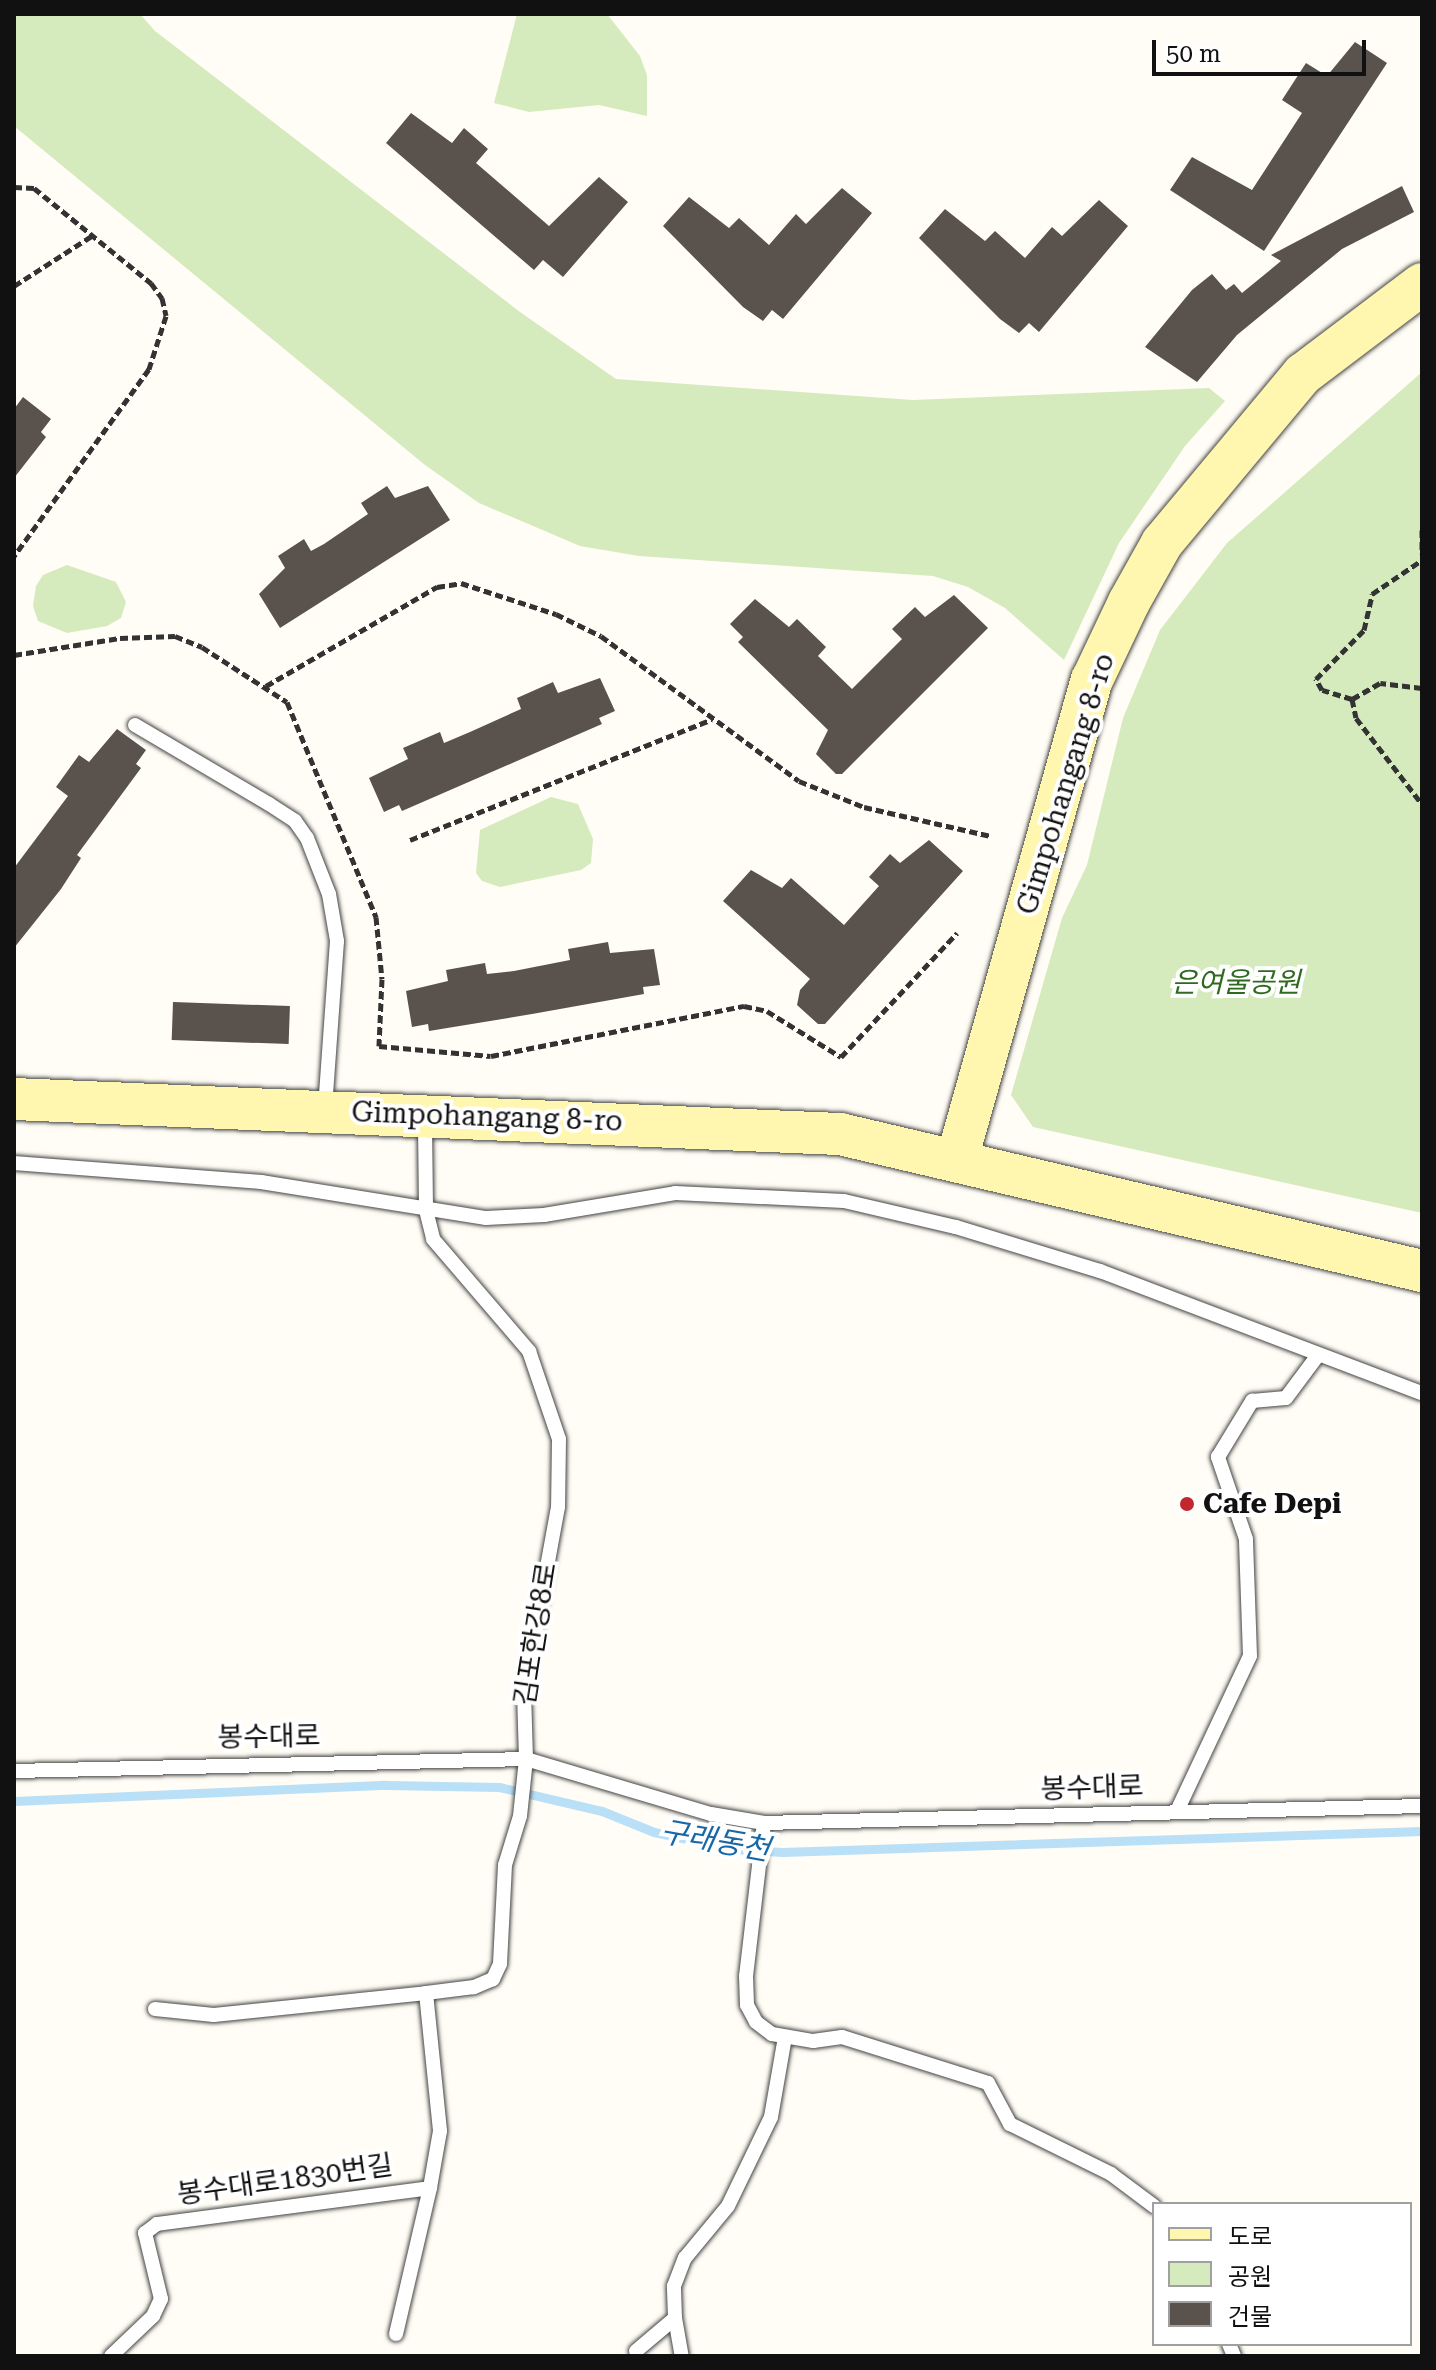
<!DOCTYPE html>
<meta charset="utf-8">
<style>
body{margin:0}
#map{position:relative;width:1436px;height:2370px;overflow:hidden;background:#fffdf5;font-family:"Roboto Serif","Noto Sans KR",serif}
div>[style]{position:absolute}
.green>*{inset:0;background:#d5ebbd}
.stream>*{height:9px;margin:-4.5px;padding:0 4.5px;transform-origin:4.5px;border-radius:4.5px;background:#b9e0f7}
.building>*{inset:0;background:#5a524d;transform-origin:0 0}
.path>*{height:5px;margin-top:-2.5px;transform-origin:0;background:repeating-linear-gradient(90deg,#333 0 8px,transparent 0 12px)}
.roads{filter:drop-shadow(0 0 2px #444) drop-shadow(0 0 2px #444)}
.lane>*{height:14px;margin:-7px;padding:0 7px;transform-origin:7px;border-radius:7px;background:#fff}
.secondary>*{height:42px;margin:-21px;padding:0 21px;transform-origin:21px;border-radius:21px;background:#fff6b0}
.dots>*{width:22px;height:22px;translate:-50% -50%;box-sizing:border-box;border:4px solid #fff;border-radius:50%}
span{translate:-50% -50%;white-space:nowrap;text-align:center;line-height:1.15;-webkit-text-stroke:8px #fff;paint-order:stroke}
.street-label{font-size:28px;color:#111}
.park-label{font-size:28px;color:#2f6b1f;font-style:italic}
.poi-label{font-size:28px;color:#111;font-weight:700}
.left{translate:0 -50%;text-align:left}
.water-label{font-size:30px;color:#1768a6;font-style:italic}
.frame{position:absolute;inset:0;border:16px solid #111;pointer-events:none}
.legend{position:absolute;left:1152px;top:2202px;width:260px;height:144px;box-sizing:border-box;background:#fff;border:2px solid #a0a0a0;margin:0;padding:10px 14px;list-style:none;font-size:24px;color:#111}
.legend li{display:flex;align-items:center;gap:16px;height:40px}
.legend b{width:40px;border:2px solid #a0a0a0}
.scale{position:absolute;left:1152px;top:40px;width:214px;height:36px;box-sizing:border-box;border:4px solid #111;border-top:0;padding-left:10px;font-size:24px;line-height:28px;white-space:nowrap;color:#111;-webkit-text-stroke:6px #fff;paint-order:stroke}
</style>
<div id="map">
<div class="green">
<div style="clip-path:polygon(14px 14px,140px 14px,155px 31px,520px 312px,616px 379px,913px 400px,1209px 388px,1225px 401px,1185px 446px,1119px 543px,1064px 660px,1005px 608px,968px 587px,933px 576px,639px 556px,580px 546px,479px 503px,425px 465px,14px 126px)"></div>
<div style="clip-path:polygon(517px 14px,607px 14px,640px 56px,647px 75px,647px 116px,599px 105px,529px 112px,494px 103px)"></div>
<div style="clip-path:polygon(1422px 372px,1422px 1213px,1033px 1127px,1011px 1095px,1062px 918px,1087px 865px,1123px 718px,1160px 630px,1227px 543px)"></div>
<div style="clip-path:polygon(67px 565px,116px 582px,126px 602px,121px 618px,107px 626px,67px 633px,38px 621px,33px 606px,36px 586px,43px 575px)"></div>
<div style="clip-path:polygon(551px 797px,578px 804px,593px 839px,591px 863px,581px 870px,500px 887px,482px 881px,476px 873px,480px 830px)"></div>
</div>
<div class="stream">
<div style="left:14px;top:1801px;width:372px;rotate:-2.5deg"></div>
<div style="left:386px;top:1785px;width:113px;rotate:1deg"></div>
<div style="left:499px;top:1787px;width:106px;rotate:13.1deg"></div>
<div style="left:602px;top:1811px;width:56px;rotate:22deg"></div>
<div style="left:654px;top:1832px;width:82px;rotate:12deg"></div>
<div style="left:734px;top:1849px;width:48px;rotate:3.6deg"></div>
<div style="left:782px;top:1852px;width:640px;rotate:-1.88deg"></div>
</div>
<div class="building">
<div style="clip-path:polygon(1355px 42px,1387px 63px,1264px 251px,1170px 190px,1192px 157px,1252px 190px,1302px 113px,1282px 100px,1306px 63px,1327px 76px)"></div>
<div style="clip-path:polygon(411px 113px,452px 143px,464px 128px,488px 149px,476px 163px,549px 226px,599px 177px,628px 202px,563px 277px,543px 260px,534px 270px,386px 143px)"></div>
<div style="clip-path:polygon(1402px 186px,1414px 212px,1342px 249px,1237px 335px,1197px 382px,1145px 347px,1192px 290px,1212px 274px,1226px 290px,1234px 284px,1242px 293px,1281px 261px,1271px 255px)"></div>
<div style="clip-path:polygon(842px 188px,872px 213px,783px 319px,772px 310px,763px 321px,743px 307px,663px 226px,689px 197px,729px 228px,739px 218px,769px 245px,796px 214px,806px 224px)"></div>
<div style="clip-path:polygon(1099px 200px,1128px 226px,1039px 332px,1029px 323px,1019px 333px,1000px 319px,919px 238px,945px 209px,985px 241px,995px 231px,1025px 258px,1052px 227px,1062px 236px)"></div>
<div style="clip-path:polygon(23px 397px,51px 419px,41px 432px,46px 437px,14px 478px,14px 409px)"></div>
<div style="clip-path:polygon(387px 486px,395px 498px,428px 486px,450px 520px,280px 628px,259px 594px,285px 568px,278px 556px,304px 539px,311px 551px,324px 544px,368px 514px,361px 503px)"></div>
<div style="clip-path:polygon(954px 595px,988px 628px,842px 774px,836px 774px,816px 754px,828px 730px,738px 642px,743px 637px,730px 624px,755px 599px,789px 627px,797px 619px,826px 647px,818px 656px,852px 689px,902px 639px,892px 629px,915px 607px,925px 617px)"></div>
<div style="clip-path:polygon(600px 678px,615px 711px,599px 718px,602px 724px,402px 811px,399px 805px,384px 812px,369px 778px,408px 759px,403px 748px,440px 732px,444px 743px,470px 732px,521px 709px,517px 698px,553px 682px,558px 693px)"></div>
<div style="clip-path:polygon(117px 729px,146px 750px,136px 764px,141px 768px,77px 855px,81px 858px,61px 889px,14px 948px,14px 868px,68px 796px,56px 787px,79px 755px,89px 762px)"></div>
<div style="clip-path:polygon(929px 840px,963px 871px,825px 1024px,818px 1024px,797px 1005px,800px 990px,810px 979px,723px 901px,751px 870px,782px 888px,791px 878px,844px 925px,879px 886px,869px 877px,890px 854px,900px 863px)"></div>
<div style="clip-path:polygon(608px 942px,610px 953px,654px 949px,660px 985px,643px 987px,644px 994px,532px 1014px,429px 1031px,428px 1024px,412px 1027px,406px 991px,448px 981px,446px 970px,485px 963px,487px 974px,514px 971px,570px 960px,568px 949px)"></div>
<div style="left:173px;top:1002px;width:117px;height:38px;rotate:2deg"></div>
</div>
<div class="path">
<div style="left:14px;top:187px;width:20px;rotate:3deg"></div>
<div style="left:34px;top:188px;width:151px;rotate:39.1deg"></div>
<div style="left:151px;top:283px;width:19px;rotate:54deg"></div>
<div style="left:162px;top:298px;width:18px;rotate:77deg"></div>
<div style="left:166px;top:316px;width:56px;rotate:107.8deg"></div>
<div style="left:149px;top:369px;width:231px;rotate:125.8deg"></div>
<div style="left:14px;top:286px;width:94px;rotate:-32.8deg"></div>
<div style="left:1422px;top:530px;width:24px;rotate:90deg"></div>
<div style="left:14px;top:655px;width:107px;rotate:-9.1deg"></div>
<div style="left:120px;top:638px;width:55px;rotate:-2.1deg"></div>
<div style="left:175px;top:636px;width:29px;rotate:22deg"></div>
<div style="left:202px;top:647px;width:101px;rotate:32.9deg"></div>
<div style="left:287px;top:702px;width:233px;rotate:67.5deg"></div>
<div style="left:376px;top:917px;width:62px;rotate:84.5deg"></div>
<div style="left:382px;top:979px;width:67px;rotate:92.6deg"></div>
<div style="left:379px;top:1046px;width:112px;rotate:5.1deg"></div>
<div style="left:491px;top:1056px;width:258px;rotate:-11.2deg"></div>
<div style="left:744px;top:1006px;width:24px;rotate:12deg"></div>
<div style="left:767px;top:1011px;width:87px;rotate:31.9deg"></div>
<div style="left:841px;top:1057px;width:170px;rotate:-46.9deg"></div>
<div style="left:266px;top:686px;width:198px;rotate:-30.1deg"></div>
<div style="left:437px;top:587px;width:24px;rotate:-9deg"></div>
<div style="left:461px;top:583px;width:100px;rotate:18.1deg"></div>
<div style="left:556px;top:614px;width:50px;rotate:26.1deg"></div>
<div style="left:601px;top:636px;width:245px;rotate:36.2deg"></div>
<div style="left:799px;top:781px;width:70px;rotate:21.8deg"></div>
<div style="left:864px;top:807px;width:130px;rotate:12.9deg"></div>
<div style="left:1422px;top:688px;width:42px;rotate:-173.2deg"></div>
<div style="left:1380px;top:683px;width:32px;rotate:150deg"></div>
<div style="left:1352px;top:699px;width:19px;rotate:78deg"></div>
<div style="left:1356px;top:718px;width:108px;rotate:52.5deg"></div>
<div style="left:1352px;top:699px;width:31px;rotate:-163deg"></div>
<div style="left:1322px;top:690px;width:13px;rotate:-119deg"></div>
<div style="left:1316px;top:679px;width:69px;rotate:-45.6deg"></div>
<div style="left:1364px;top:630px;width:37px;rotate:-77deg"></div>
<div style="left:1372px;top:594px;width:60px;rotate:-34.2deg"></div>
<div style="left:410px;top:840px;width:325px;rotate:-21.8deg"></div>
</div>
<div class="roads">
<div class="lane">
<div style="left:135px;top:725px;width:156px;rotate:30.5deg"></div>
<div style="left:269px;top:804px;width:31px;rotate:33deg"></div>
<div style="left:295px;top:821px;width:21px;rotate:55deg"></div>
<div style="left:307px;top:838px;width:60px;rotate:68.6deg"></div>
<div style="left:329px;top:894px;width:48px;rotate:80.3deg"></div>
<div style="left:337px;top:941px;width:167px;rotate:94.1deg"></div>
<div style="left:425px;top:1125px;width:85px;rotate:89.3deg"></div>
<div style="left:426px;top:1210px;width:30px;rotate:76deg"></div>
<div style="left:433px;top:1239px;width:148px;rotate:49.4deg"></div>
<div style="left:529px;top:1351px;width:93px;rotate:71.2deg"></div>
<div style="left:559px;top:1439px;width:68px;rotate:90.8deg"></div>
<div style="left:558px;top:1507px;width:188px;rotate:100.4deg"></div>
<div style="left:524px;top:1692px;width:67px;rotate:88.3deg"></div>
<div style="left:526px;top:1759px;width:193px;rotate:16.6deg"></div>
<div style="left:711px;top:1814px;width:54px;rotate:9.6deg"></div>
<div style="left:764px;top:1823px;width:658px;rotate:-1.48deg"></div>
<div style="left:14px;top:1163px;width:248px;rotate:4.4deg"></div>
<div style="left:261px;top:1182px;width:228px;rotate:9.1deg"></div>
<div style="left:486px;top:1218px;width:58px;rotate:-3deg"></div>
<div style="left:544px;top:1215px;width:133px;rotate:-9.5deg"></div>
<div style="left:675px;top:1193px;width:169px;rotate:2.7deg"></div>
<div style="left:844px;top:1201px;width:115px;rotate:13.1deg"></div>
<div style="left:956px;top:1227px;width:151px;rotate:17deg"></div>
<div style="left:1100px;top:1271px;width:344px;rotate:20.8deg"></div>
<div style="left:14px;top:1771px;width:512px;rotate:-1.34deg"></div>
<div style="left:526px;top:1759px;width:57px;rotate:96deg"></div>
<div style="left:520px;top:1816px;width:51px;rotate:107deg"></div>
<div style="left:505px;top:1865px;width:99px;rotate:92.9deg"></div>
<div style="left:500px;top:1964px;width:17px;rotate:115deg"></div>
<div style="left:493px;top:1979px;width:21px;rotate:157deg"></div>
<div style="left:474px;top:1987px;width:48px;rotate:172.9deg"></div>
<div style="left:426px;top:1993px;width:139px;rotate:84.2deg"></div>
<div style="left:440px;top:2131px;width:58px;rotate:100deg"></div>
<div style="left:1177px;top:1811px;width:171px;rotate:-64.8deg"></div>
<div style="left:1250px;top:1656px;width:117px;rotate:-92deg"></div>
<div style="left:1246px;top:1539px;width:87px;rotate:-108.9deg"></div>
<div style="left:1218px;top:1457px;width:66px;rotate:-58.7deg"></div>
<div style="left:1252px;top:1401px;width:34px;rotate:-5deg"></div>
<div style="left:1286px;top:1398px;width:54px;rotate:-53.3deg"></div>
<div style="left:764px;top:1823px;width:154px;rotate:96.7deg"></div>
<div style="left:746px;top:1976px;width:29px;rotate:88deg"></div>
<div style="left:747px;top:2005px;width:19px;rotate:62deg"></div>
<div style="left:756px;top:2022px;width:20px;rotate:37deg"></div>
<div style="left:772px;top:2034px;width:42px;rotate:9.7deg"></div>
<div style="left:813px;top:2041px;width:29px;rotate:-8deg"></div>
<div style="left:842px;top:2037px;width:153px;rotate:17.5deg"></div>
<div style="left:988px;top:2083px;width:47px;rotate:61.8deg"></div>
<div style="left:1010px;top:2124px;width:113px;rotate:26.3deg"></div>
<div style="left:1111px;top:2174px;width:54px;rotate:36.7deg"></div>
<div style="left:155px;top:2009px;width:59px;rotate:5.8deg"></div>
<div style="left:214px;top:2015px;width:213px;rotate:-5.9deg"></div>
<div style="left:675px;top:2318px;width:39px;rotate:80deg"></div>
<div style="left:1229px;top:2344px;width:13px;rotate:67deg"></div>
<div style="left:636px;top:2351px;width:51px;rotate:-40.2deg"></div>
<div style="left:675px;top:2318px;width:32px;rotate:-92deg"></div>
<div style="left:674px;top:2286px;width:30px;rotate:-69deg"></div>
<div style="left:685px;top:2258px;width:67px;rotate:-50.4deg"></div>
<div style="left:728px;top:2206px;width:99px;rotate:-64.2deg"></div>
<div style="left:771px;top:2117px;width:81px;rotate:-80.1deg"></div>
<div style="left:111px;top:2356px;width:58px;rotate:-43.6deg"></div>
<div style="left:153px;top:2316px;width:19px;rotate:-65deg"></div>
<div style="left:161px;top:2299px;width:68px;rotate:-103.6deg"></div>
<div style="left:145px;top:2233px;width:15px;rotate:-37deg"></div>
<div style="left:157px;top:2224px;width:275px;rotate:-7.5deg"></div>
<div style="left:430px;top:2188px;width:150px;rotate:103.1deg"></div>
</div>
<div class="secondary">
<div style="left:14px;top:1099px;width:827px;rotate:2.43deg"></div>
<div style="left:840px;top:1134px;width:598px;rotate:13.25deg"></div>
<div style="left:957px;top:1159px;width:498px;rotate:-74.3deg"></div>
<div style="left:1092px;top:680px;width:86px;rotate:-64.6deg"></div>
<div style="left:1129px;top:602px;width:68px;rotate:-60.8deg"></div>
<div style="left:1162px;top:543px;width:220px;rotate:-50.2deg"></div>
<div style="left:1303px;top:374px;width:149px;rotate:-37.1deg"></div>
</div>
</div>
<div class="dots">
<div style="left:1187px;top:1504px;background:#c4262e"></div>
</div>
<div class="street-label">
<span style="left:1066px;top:784px;rotate:-73deg">Gimpohangang 8-ro</span>
<span style="left:487px;top:1117px;rotate:2deg">Gimpohangang 8-ro</span>
<span style="left:536px;top:1634px;rotate:-81deg">김포한강8로</span>
<span style="left:269px;top:1737px;rotate:-1deg">봉수대로</span>
<span style="left:1092px;top:1788px;rotate:-2deg">봉수대로</span>
<span style="left:285px;top:2180px;rotate:-8deg">봉수대로1830번길</span>
</div>
<div class="park-label">
<span style="left:1236px;top:983px">은여울공원</span>
</div>
<div class="poi-label">
<span class="left" style="left:1203px;top:1504px">Cafe Depi</span>
</div>
<div class="water-label">
<span style="left:715px;top:1841px;rotate:10deg">구래동천</span>
</div>
<div class="frame"></div>
<ul class="legend">
<li><b style="height:10px;background:#fff6b0"></b>도로</li>
<li><b style="height:22px;background:#d5ebbd"></b>공원</li>
<li><b style="height:22px;background:#5a524d"></b>건물</li>
</ul>
<div class="scale">50 m</div>
</div>
